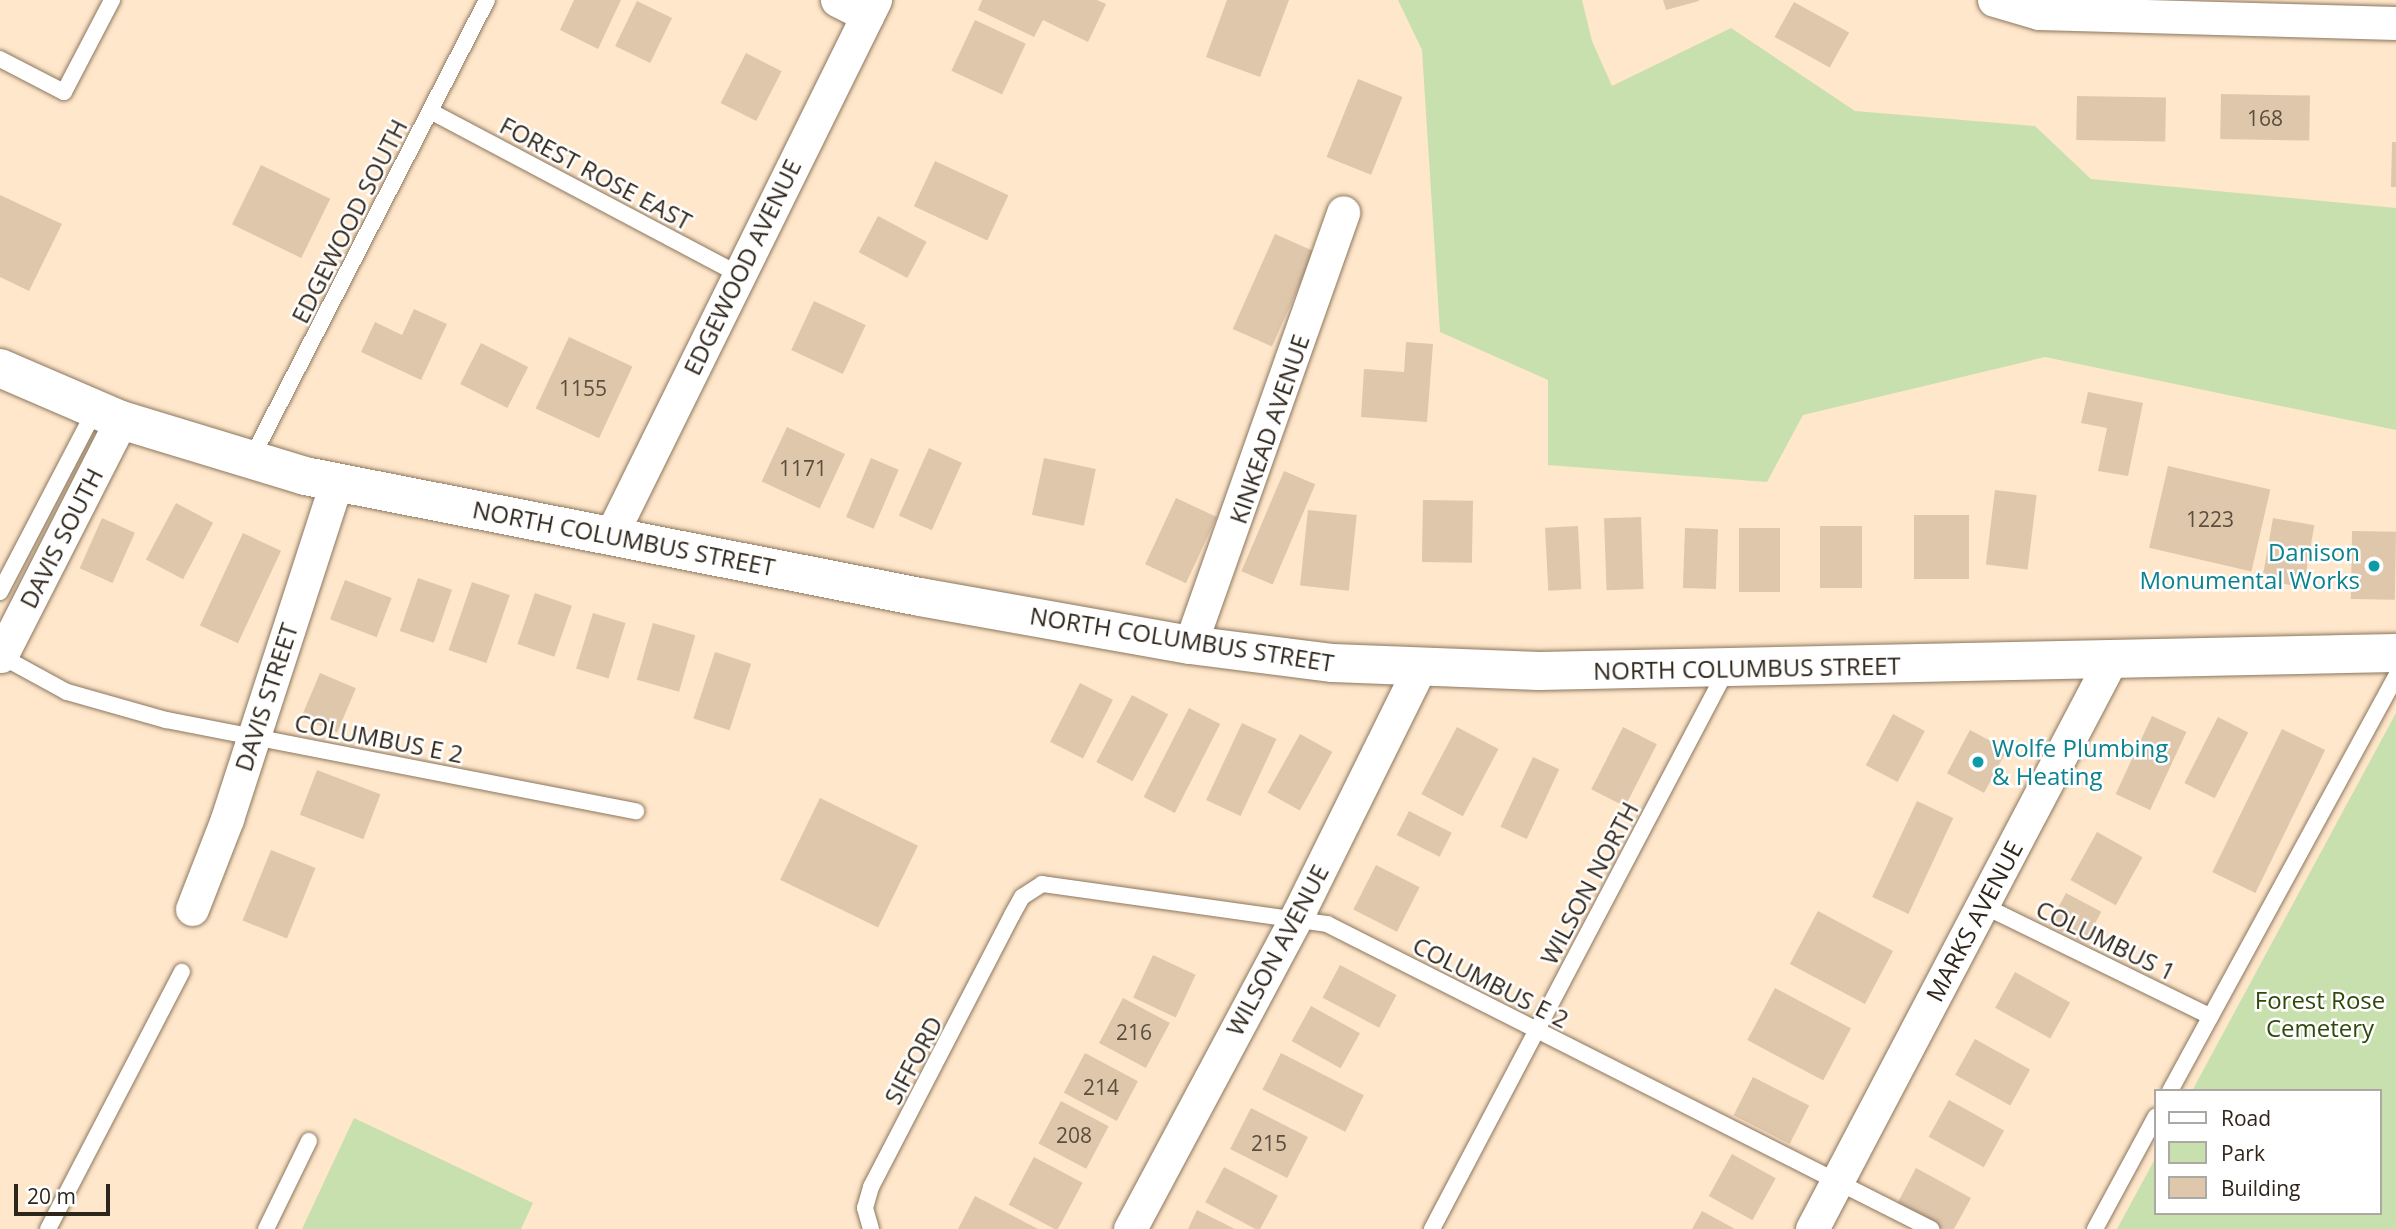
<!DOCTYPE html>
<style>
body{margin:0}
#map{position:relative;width:2396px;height:1229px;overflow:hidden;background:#ffe7cb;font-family:"Open Sans",sans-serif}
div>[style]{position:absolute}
.green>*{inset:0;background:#c8e0ad}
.building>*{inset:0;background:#dfc7ac;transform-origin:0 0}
.roads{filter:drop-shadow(0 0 2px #8c775e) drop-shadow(0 0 2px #8c775e)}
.lane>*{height:16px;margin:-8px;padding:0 8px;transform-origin:8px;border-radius:8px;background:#fff}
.street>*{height:33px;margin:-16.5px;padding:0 16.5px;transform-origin:16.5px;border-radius:16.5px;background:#fff}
.secondary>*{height:38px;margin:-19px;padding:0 19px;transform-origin:19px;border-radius:19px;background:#fff}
.dots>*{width:19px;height:19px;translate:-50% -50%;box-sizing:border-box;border:4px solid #fff;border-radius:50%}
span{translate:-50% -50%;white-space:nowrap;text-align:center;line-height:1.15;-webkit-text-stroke:5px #fff;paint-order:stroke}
.number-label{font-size:21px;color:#5b4e3f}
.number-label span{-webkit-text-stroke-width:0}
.street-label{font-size:24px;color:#2f261b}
.culture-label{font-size:24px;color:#0d838f}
.right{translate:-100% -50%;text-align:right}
.left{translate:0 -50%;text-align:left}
.park-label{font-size:24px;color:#31470c}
.legend{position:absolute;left:2154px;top:1089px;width:228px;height:126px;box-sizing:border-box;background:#fff;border:2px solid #aca8a4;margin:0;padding:9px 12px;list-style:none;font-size:21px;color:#2f261b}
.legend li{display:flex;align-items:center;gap:14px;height:35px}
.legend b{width:35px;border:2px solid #aca8a4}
.scale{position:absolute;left:14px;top:1184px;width:96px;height:32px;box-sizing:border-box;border:4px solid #2f261b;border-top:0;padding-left:9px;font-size:21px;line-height:24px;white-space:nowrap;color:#2f261b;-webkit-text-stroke:5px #fff;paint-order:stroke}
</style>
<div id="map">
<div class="green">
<div style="clip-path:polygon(1398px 0,1582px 0,1592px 41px,1612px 86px,1731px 28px,1855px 111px,2035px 126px,2091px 179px,2396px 208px,2396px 430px,2045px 357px,1803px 415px,1767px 482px,1548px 465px,1548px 380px,1440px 332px,1422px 50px)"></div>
<div style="clip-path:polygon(2396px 713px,2396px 1229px,2117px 1229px,2156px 1157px,2156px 1213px,2380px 1213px,2380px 1091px,2192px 1091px)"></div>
<div style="clip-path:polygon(354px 1118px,533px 1203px,521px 1229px,302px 1229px)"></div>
</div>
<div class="building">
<div style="clip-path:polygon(574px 0,621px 0,598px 49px,560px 30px)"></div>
<div style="clip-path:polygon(982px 0,1097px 0,1106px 4px,1088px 42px,1043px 20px,1034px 37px,978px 10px)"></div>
<div style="clip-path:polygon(1227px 0,1289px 0,1260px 77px,1206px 57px)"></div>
<div style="clip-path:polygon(1663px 0,1699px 0,1699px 1px,1666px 10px)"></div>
<div style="left:637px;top:1px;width:39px;height:50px;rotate:26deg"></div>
<div style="left:1794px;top:2px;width:63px;height:40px;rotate:29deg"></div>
<div style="left:975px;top:20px;width:56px;height:56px;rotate:25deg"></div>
<div style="left:746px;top:53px;width:40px;height:56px;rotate:27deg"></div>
<div style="left:1358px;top:79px;width:48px;height:84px;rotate:22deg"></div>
<div style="left:2221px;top:94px;width:89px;height:45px;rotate:1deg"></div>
<div style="left:2077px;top:96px;width:89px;height:44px;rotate:1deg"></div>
<div style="clip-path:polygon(2392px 142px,2396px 142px,2396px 187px,2391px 187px)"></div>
<div style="left:935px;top:161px;width:81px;height:50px;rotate:25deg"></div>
<div style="left:261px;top:165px;width:77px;height:66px;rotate:26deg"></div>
<div style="clip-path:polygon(0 195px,62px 224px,29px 291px,0 277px)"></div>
<div style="left:878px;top:216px;width:55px;height:41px;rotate:28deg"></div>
<div style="left:1275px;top:234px;width:43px;height:104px;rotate:24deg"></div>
<div style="left:814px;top:301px;width:57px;height:54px;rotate:25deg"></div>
<div style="clip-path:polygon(414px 309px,447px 324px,421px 380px,361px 352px,375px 322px,402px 335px)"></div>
<div style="left:569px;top:337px;width:70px;height:79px;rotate:25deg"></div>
<div style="clip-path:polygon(1406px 342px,1433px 344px,1427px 422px,1361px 417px,1364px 369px,1404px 372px)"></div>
<div style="left:481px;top:343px;width:53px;height:46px;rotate:27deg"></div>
<div style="clip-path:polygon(2088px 392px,2143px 403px,2128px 476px,2098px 471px,2107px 428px,2081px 423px)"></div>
<div style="left:787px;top:427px;width:64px;height:60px;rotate:25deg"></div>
<div style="left:929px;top:448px;width:36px;height:74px;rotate:24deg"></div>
<div style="left:871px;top:458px;width:30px;height:64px;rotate:23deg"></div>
<div style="left:1044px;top:458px;width:53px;height:58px;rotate:12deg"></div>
<div style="left:2168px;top:466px;width:105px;height:84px;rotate:13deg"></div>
<div style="left:1284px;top:471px;width:34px;height:109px;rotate:23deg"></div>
<div style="left:1995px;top:490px;width:42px;height:75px;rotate:7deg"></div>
<div style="left:1176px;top:498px;width:45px;height:73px;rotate:25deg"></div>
<div style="left:1423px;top:500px;width:50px;height:62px;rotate:1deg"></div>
<div style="left:176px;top:503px;width:42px;height:64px;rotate:28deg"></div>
<div style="left:1308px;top:510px;width:49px;height:76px;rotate:6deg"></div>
<div style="left:1914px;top:515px;width:55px;height:64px"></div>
<div style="left:1641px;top:517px;width:72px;height:37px;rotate:88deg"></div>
<div style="left:102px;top:518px;width:36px;height:55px;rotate:24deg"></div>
<div style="left:2273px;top:518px;width:42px;height:63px;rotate:10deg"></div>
<div style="left:1578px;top:526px;width:63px;height:33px;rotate:87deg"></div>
<div style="left:1820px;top:526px;width:42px;height:62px"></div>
<div style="left:1685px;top:528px;width:33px;height:60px;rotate:2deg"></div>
<div style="left:1739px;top:528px;width:41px;height:64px"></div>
<div style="left:2352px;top:531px;width:44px;height:68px;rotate:1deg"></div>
<div style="left:243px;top:533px;width:42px;height:102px;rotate:25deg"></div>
<div style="left:418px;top:578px;width:36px;height:56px;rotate:19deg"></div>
<div style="left:345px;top:580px;width:50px;height:42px;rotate:21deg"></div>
<div style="left:472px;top:582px;width:40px;height:72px;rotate:19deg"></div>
<div style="left:535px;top:593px;width:39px;height:54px;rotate:19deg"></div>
<div style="left:593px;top:613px;width:34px;height:58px;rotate:17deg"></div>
<div style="left:653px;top:623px;width:44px;height:59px;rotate:16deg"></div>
<div style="left:715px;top:652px;width:38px;height:70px;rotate:18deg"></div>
<div style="left:320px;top:673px;width:39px;height:48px;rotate:23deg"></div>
<div style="left:1080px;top:683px;width:37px;height:66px;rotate:27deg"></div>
<div style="left:1132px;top:695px;width:41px;height:76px;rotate:28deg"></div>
<div style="left:1189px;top:708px;width:35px;height:100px;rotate:27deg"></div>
<div style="left:1893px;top:714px;width:36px;height:58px;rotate:28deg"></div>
<div style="left:2152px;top:716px;width:38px;height:86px;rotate:25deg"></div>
<div style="left:2218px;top:717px;width:34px;height:74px;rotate:27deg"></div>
<div style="left:1242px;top:723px;width:38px;height:85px;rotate:25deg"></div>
<div style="left:1457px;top:727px;width:47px;height:76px;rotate:28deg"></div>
<div style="left:1623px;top:727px;width:38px;height:70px;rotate:27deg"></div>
<div style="left:2282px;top:729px;width:48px;height:159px;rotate:26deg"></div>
<div style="left:1970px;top:730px;width:42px;height:49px;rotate:28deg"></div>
<div style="left:1300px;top:734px;width:37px;height:67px;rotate:29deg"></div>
<div style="left:1533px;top:757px;width:29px;height:77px;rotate:25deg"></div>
<div style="left:317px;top:770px;width:68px;height:48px;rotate:21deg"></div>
<div style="left:820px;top:798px;width:109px;height:91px;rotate:26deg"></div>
<div style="left:1917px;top:801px;width:40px;height:106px;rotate:25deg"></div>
<div style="left:1409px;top:811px;width:48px;height:27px;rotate:27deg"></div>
<div style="left:2097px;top:832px;width:52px;height:55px;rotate:29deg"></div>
<div style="left:271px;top:850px;width:48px;height:76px;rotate:22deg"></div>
<div style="left:1376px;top:865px;width:49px;height:50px;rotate:27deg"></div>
<div style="left:2066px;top:893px;width:40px;height:36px;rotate:28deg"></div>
<div style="left:1818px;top:911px;width:85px;height:60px;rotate:28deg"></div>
<div style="left:1153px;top:955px;width:47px;height:47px;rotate:25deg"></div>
<div style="left:1340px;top:965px;width:64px;height:37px;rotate:28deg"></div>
<div style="left:2015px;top:972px;width:63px;height:41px;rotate:29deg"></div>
<div style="left:1775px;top:988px;width:86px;height:59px;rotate:28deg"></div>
<div style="left:1123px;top:998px;width:53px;height:51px;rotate:28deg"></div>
<div style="left:1311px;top:1006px;width:56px;height:40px;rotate:29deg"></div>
<div style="left:1975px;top:1039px;width:63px;height:41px;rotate:29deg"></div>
<div style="left:1085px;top:1053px;width:60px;height:45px;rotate:28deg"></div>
<div style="left:1281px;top:1053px;width:93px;height:41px;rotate:27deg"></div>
<div style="left:1753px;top:1077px;width:63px;height:43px;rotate:27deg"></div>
<div style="left:1949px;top:1100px;width:63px;height:42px;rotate:29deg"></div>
<div style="left:1061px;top:1101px;width:54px;height:48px;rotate:28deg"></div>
<div style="left:1251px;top:1108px;width:64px;height:46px;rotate:27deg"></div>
<div style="left:1732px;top:1154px;width:50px;height:48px;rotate:29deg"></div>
<div style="left:1034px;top:1157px;width:55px;height:54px;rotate:28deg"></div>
<div style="left:1224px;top:1167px;width:61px;height:40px;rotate:28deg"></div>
<div style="clip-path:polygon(1916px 1168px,1971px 1198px,1954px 1229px,1942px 1229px,1897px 1204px)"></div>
<div style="clip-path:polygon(975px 1196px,1038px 1229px,958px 1229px)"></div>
<div style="clip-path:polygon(1197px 1210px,1235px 1229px,1188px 1229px)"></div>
<div style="clip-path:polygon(1702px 1211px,1735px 1229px,1692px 1229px)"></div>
</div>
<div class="roads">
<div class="lane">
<div style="left:0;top:59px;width:72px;rotate:27.3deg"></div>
<div style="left:64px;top:92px;width:104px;rotate:-62.4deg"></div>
<div style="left:432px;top:112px;width:346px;rotate:27.9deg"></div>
<div style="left:250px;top:461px;width:518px;rotate:-62.79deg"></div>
<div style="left:0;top:592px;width:205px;rotate:-62.4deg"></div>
<div style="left:1px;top:656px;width:75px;rotate:28.6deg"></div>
<div style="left:67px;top:692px;width:103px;rotate:15.8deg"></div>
<div style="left:166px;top:720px;width:479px;rotate:11deg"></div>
<div style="left:1982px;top:905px;width:254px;rotate:26deg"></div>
<div style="left:2170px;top:1091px;width:473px;rotate:-61.4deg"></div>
<div style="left:48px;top:1229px;width:290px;rotate:-62.5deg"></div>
<div style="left:266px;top:1229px;width:98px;rotate:-64deg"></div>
<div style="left:871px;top:1229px;width:22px;rotate:-106deg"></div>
<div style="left:865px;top:1208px;width:22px;rotate:-74deg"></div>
<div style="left:871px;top:1187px;width:306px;rotate:-62.6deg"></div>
<div style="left:1012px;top:915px;width:21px;rotate:-61deg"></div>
<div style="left:1022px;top:897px;width:24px;rotate:-33deg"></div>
<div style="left:1042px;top:884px;width:288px;rotate:8deg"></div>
<div style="left:1327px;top:924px;width:677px;rotate:26.79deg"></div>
<div style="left:1432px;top:1229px;width:633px;rotate:-62.22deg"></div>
<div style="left:2095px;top:1229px;width:128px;rotate:-61.6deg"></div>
</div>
<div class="street">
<div style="left:837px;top:0;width:34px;rotate:27deg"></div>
<div style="left:1994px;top:0;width:47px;rotate:16.1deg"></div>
<div style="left:2039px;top:13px;width:357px;rotate:1.6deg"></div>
<div style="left:611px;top:535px;width:597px;rotate:-63.74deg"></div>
<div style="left:1190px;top:645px;width:459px;rotate:-70.5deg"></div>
<div style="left:1px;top:656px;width:265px;rotate:-63deg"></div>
<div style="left:192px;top:909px;width:97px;rotate:-68.7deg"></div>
<div style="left:227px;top:819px;width:353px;rotate:-72deg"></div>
<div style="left:1130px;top:1229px;width:355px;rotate:-61.9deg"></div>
<div style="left:1297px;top:916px;width:275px;rotate:-63.7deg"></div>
<div style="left:1812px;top:1229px;width:643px;rotate:-62.28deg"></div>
</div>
<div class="secondary">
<div style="left:0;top:368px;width:132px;rotate:23.3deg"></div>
<div style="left:121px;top:420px;width:192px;rotate:16.9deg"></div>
<div style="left:305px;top:476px;width:627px;rotate:11.13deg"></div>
<div style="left:920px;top:597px;width:274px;rotate:10.1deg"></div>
<div style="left:1190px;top:645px;width:144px;rotate:7.2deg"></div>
<div style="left:1333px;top:663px;width:206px;rotate:2.2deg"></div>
<div style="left:1539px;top:671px;width:857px;rotate:-1.2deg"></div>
</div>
</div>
<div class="dots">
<div style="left:2374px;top:566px;background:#0f9aa8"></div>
<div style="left:1978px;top:762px;background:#0f9aa8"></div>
</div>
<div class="number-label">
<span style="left:2265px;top:118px">168</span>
<span style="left:583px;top:388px">1155</span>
<span style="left:803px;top:468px">1171</span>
<span style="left:2210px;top:519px">1223</span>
<span style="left:1134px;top:1032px">216</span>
<span style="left:1101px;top:1087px">214</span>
<span style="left:1074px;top:1135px">208</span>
<span style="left:1269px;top:1143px">215</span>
</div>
<div class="street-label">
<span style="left:596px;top:173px;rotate:28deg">FOREST ROSE EAST</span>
<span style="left:349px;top:221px;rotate:-63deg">EDGEWOOD SOUTH</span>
<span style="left:742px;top:267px;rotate:-64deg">EDGEWOOD AVENUE</span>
<span style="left:1269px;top:429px;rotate:-71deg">KINKEAD AVENUE</span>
<span style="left:61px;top:538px;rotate:-63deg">DAVIS SOUTH</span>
<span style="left:624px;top:538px;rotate:11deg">NORTH COLUMBUS STREET</span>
<span style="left:1182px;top:639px;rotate:9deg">NORTH COLUMBUS STREET</span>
<span style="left:1747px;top:668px;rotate:-1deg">NORTH COLUMBUS STREET</span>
<span style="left:266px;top:697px;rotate:-72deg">DAVIS STREET</span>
<span style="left:379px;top:738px;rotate:11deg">COLUMBUS E 2</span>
<span style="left:1589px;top:883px;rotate:-62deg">WILSON NORTH</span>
<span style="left:1974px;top:921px;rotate:-62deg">MARKS AVENUE</span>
<span style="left:2106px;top:940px;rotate:26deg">COLUMBUS 1</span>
<span style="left:1277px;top:950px;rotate:-62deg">WILSON AVENUE</span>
<span style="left:1491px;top:982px;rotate:27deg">COLUMBUS E 2</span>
<span style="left:913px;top:1060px;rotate:-62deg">SIFFORD</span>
</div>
<div class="culture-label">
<span class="right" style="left:2360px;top:566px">Danison<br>Monumental Works</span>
<span class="left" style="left:1992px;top:762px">Wolfe Plumbing<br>&amp; Heating</span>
</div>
<div class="park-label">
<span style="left:2320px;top:1014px">Forest Rose<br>Cemetery</span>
</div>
<ul class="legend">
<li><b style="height:9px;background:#fff"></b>Road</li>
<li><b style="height:19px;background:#c8e0ad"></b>Park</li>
<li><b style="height:19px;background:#dfc7ac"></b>Building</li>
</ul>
<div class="scale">20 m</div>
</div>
